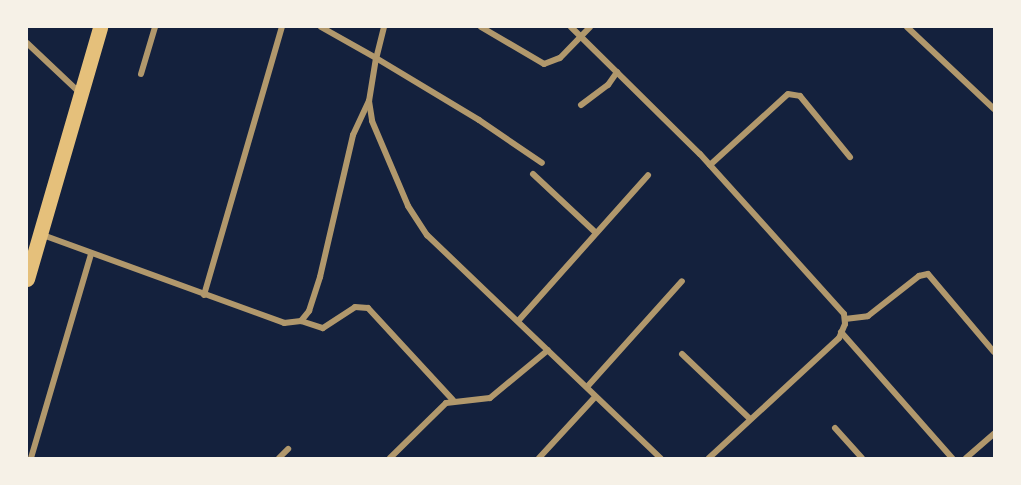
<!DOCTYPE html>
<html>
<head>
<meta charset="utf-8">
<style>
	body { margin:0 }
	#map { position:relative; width:1021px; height:485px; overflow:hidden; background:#14213d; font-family:"Public Sans",sans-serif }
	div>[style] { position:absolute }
	.minor>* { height:6px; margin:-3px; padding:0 3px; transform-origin:3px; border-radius:3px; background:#b1986c }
	.trunk>* { height:15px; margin:-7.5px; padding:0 7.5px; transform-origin:7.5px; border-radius:7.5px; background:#e5c07b }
	span { translate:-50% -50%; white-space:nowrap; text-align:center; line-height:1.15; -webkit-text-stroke:4.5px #f6f1e7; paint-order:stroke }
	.frame { position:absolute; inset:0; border:28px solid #f6f1e7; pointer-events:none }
</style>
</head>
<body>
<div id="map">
	<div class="minor">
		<div style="left:321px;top:27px;width:63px;rotate:29.4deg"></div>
		<div style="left:376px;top:58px;width:44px;rotate:99.2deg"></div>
		<div style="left:369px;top:101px;width:20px;rotate:81deg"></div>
		<div style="left:372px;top:121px;width:92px;rotate:67deg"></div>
		<div style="left:408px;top:206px;width:35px;rotate:57deg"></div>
		<div style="left:427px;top:235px;width:323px;rotate:43.7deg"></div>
		<div style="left:384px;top:27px;width:32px;rotate:104deg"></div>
		<div style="left:376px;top:58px;width:120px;rotate:31deg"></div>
		<div style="left:479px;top:120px;width:76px;rotate:34.3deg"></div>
		<div style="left:481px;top:27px;width:73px;rotate:30.4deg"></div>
		<div style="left:544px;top:64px;width:17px;rotate:-21deg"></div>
		<div style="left:560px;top:58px;width:43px;rotate:-45.9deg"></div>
		<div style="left:571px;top:27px;width:181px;rotate:44.6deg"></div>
		<div style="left:700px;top:154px;width:215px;rotate:48deg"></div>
		<div style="left:844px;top:314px;width:10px;rotate:84deg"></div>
		<div style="left:845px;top:324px;width:15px;rotate:113deg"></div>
		<div style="left:839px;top:338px;width:177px;rotate:137.3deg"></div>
		<div style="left:907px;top:27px;width:120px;rotate:43.3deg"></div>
		<div style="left:27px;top:43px;width:73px;rotate:43.3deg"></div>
		<div style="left:141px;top:74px;width:49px;rotate:-73.4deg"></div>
		<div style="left:581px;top:105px;width:34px;rotate:-37deg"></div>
		<div style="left:608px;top:85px;width:16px;rotate:-55deg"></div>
		<div style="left:710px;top:165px;width:105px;rotate:-42.3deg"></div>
		<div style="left:788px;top:94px;width:12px;rotate:9deg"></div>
		<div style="left:800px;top:96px;width:79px;rotate:50.7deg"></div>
		<div style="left:533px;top:174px;width:86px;rotate:43.1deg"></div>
		<div style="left:40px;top:234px;width:260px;rotate:20deg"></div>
		<div style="left:284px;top:323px;width:17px;rotate:-7deg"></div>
		<div style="left:301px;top:321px;width:13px;rotate:-51deg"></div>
		<div style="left:309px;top:311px;width:36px;rotate:-72deg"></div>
		<div style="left:320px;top:277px;width:146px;rotate:-76.9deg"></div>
		<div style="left:353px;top:135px;width:38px;rotate:-65deg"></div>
		<div style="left:204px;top:295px;width:279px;rotate:-73.8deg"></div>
		<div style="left:845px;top:319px;width:23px;rotate:-7deg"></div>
		<div style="left:868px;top:316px;width:65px;rotate:-38.1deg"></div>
		<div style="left:919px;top:276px;width:9px;rotate:-13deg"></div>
		<div style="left:928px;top:274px;width:102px;rotate:49.8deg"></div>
		<div style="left:519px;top:320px;width:194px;rotate:-48.3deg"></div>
		<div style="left:301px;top:321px;width:23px;rotate:18deg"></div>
		<div style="left:323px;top:328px;width:38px;rotate:-33deg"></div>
		<div style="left:355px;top:307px;width:13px;rotate:4deg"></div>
		<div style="left:368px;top:308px;width:125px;rotate:47.3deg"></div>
		<div style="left:841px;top:332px;width:168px;rotate:48.6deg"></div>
		<div style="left:682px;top:354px;width:94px;rotate:43.7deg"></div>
		<div style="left:587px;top:387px;width:142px;rotate:-48.1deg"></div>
		<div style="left:835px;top:428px;width:40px;rotate:48deg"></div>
		<div style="left:31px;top:458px;width:213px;rotate:-73.6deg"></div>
		<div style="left:279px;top:458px;width:13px;rotate:-45deg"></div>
		<div style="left:390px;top:458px;width:78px;rotate:-44.5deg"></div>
		<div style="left:446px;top:403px;width:44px;rotate:-6.5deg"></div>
		<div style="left:490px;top:398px;width:75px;rotate:-39.6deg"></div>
		<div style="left:539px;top:458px;width:83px;rotate:-47.4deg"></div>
		<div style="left:966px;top:458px;width:37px;rotate:-41deg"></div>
	</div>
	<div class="trunk">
		<div style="left:27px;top:279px;width:262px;rotate:-73.8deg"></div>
	</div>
	<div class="frame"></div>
</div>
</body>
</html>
